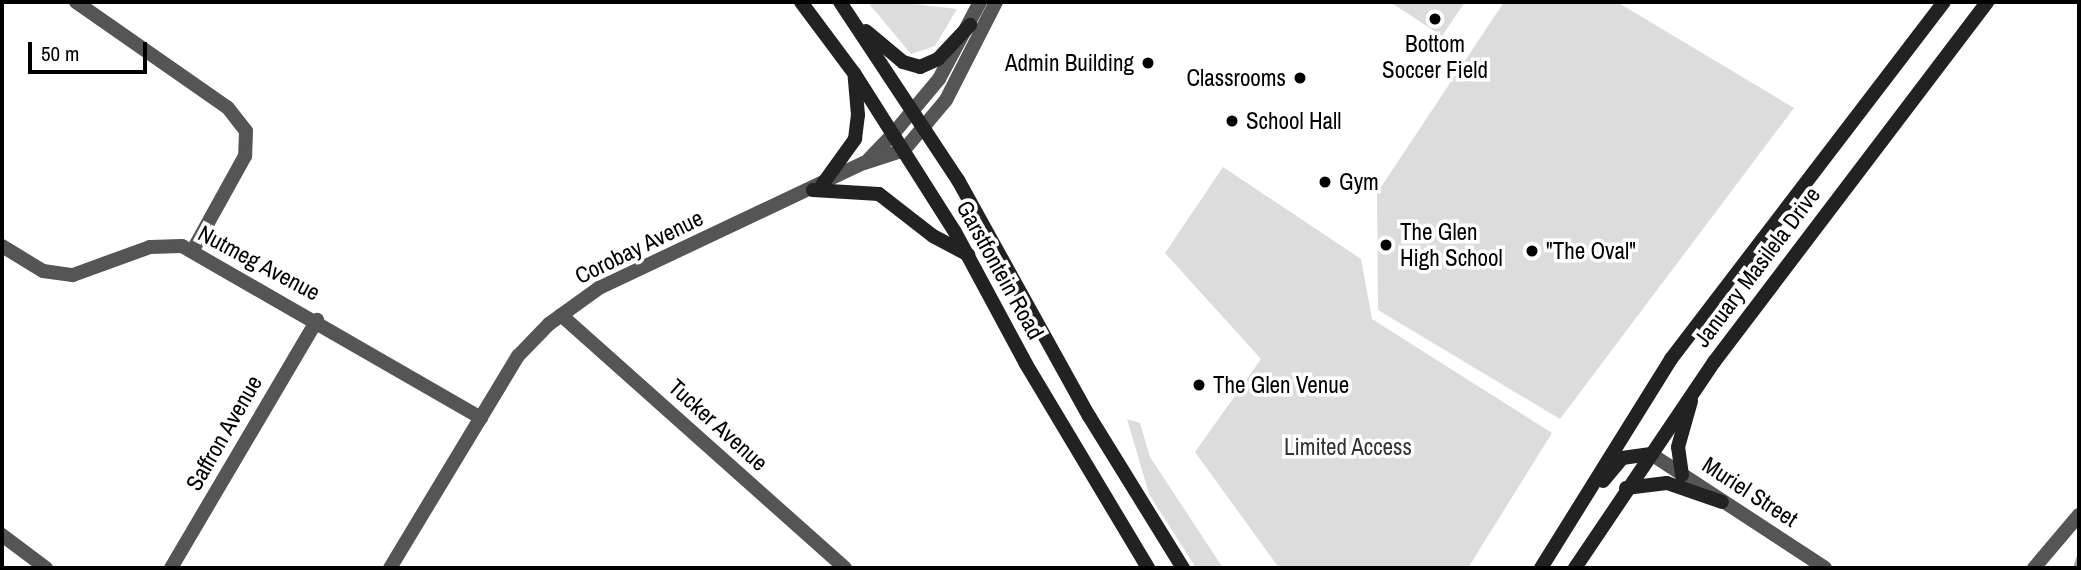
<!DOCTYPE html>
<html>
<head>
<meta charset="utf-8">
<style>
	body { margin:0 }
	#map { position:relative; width:2081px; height:570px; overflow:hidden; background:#fff; font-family:"Archivo Narrow",sans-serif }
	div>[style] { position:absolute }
	.green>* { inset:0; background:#dcdcdc }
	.stream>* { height:4.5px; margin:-2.25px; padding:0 2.25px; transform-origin:2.25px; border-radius:2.25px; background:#a3a3a3 }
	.minor>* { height:14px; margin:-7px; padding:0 7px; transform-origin:7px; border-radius:7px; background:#555 }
	.tertiary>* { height:14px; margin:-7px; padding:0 7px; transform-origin:7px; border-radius:7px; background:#555 }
	.secondary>* { height:14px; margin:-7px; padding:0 7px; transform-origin:7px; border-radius:7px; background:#222 }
	.dots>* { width:19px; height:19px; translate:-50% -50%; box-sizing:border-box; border:4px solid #fff; border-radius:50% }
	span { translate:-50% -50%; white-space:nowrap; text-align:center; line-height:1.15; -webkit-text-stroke:7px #fff; paint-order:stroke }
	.poi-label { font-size:23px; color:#000 }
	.right { translate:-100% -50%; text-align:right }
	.left { translate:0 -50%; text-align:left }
	.street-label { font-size:23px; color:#000 }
	.park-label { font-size:23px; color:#333 }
	.frame { position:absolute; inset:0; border:4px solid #000; pointer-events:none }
	.scale { position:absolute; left:28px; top:42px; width:119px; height:32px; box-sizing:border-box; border:4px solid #000; border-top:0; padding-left:9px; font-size:21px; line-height:24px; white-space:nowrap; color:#000; -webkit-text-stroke:5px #fff; paint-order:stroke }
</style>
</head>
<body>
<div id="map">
	<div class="green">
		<div style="clip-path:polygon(873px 2px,896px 2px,957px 9px,935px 46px,911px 54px,870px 5px)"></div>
		<div style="clip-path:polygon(1390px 2px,1465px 2px,1442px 36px)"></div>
		<div style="clip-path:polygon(1504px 2px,1617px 2px,1794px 108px,1560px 419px,1378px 310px,1377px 193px)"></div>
		<div style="clip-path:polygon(1223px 167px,1361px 259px,1372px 319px,1552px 433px,1468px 568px,1279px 568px,1195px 452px,1261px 359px,1165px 253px)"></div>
		<div style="clip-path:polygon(1127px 419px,1140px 423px,1150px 457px,1223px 568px,1196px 568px,1149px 494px)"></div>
	</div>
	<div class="stream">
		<div style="left:2075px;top:568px;width:13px;rotate:-72deg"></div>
	</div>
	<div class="minor">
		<div style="left:76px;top:2px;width:185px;rotate:34.9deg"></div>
		<div style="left:228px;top:108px;width:29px;rotate:52deg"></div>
		<div style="left:246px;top:131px;width:25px;rotate:92deg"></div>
		<div style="left:245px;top:156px;width:107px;rotate:119deg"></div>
		<div style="left:868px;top:160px;width:36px;rotate:-46deg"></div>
		<div style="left:2px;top:246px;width:48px;rotate:31.4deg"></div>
		<div style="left:43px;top:271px;width:30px;rotate:8deg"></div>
		<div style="left:73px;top:275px;width:82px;rotate:-20deg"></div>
		<div style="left:150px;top:247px;width:32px;rotate:-2deg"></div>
		<div style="left:182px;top:246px;width:345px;rotate:29.9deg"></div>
		<div style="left:561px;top:315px;width:380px;rotate:41.7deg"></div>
		<div style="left:1651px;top:454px;width:208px;rotate:33.2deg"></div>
		<div style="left:2px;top:535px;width:55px;rotate:36.9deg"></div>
		<div style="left:171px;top:568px;width:288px;rotate:-59.5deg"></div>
		<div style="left:390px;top:568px;width:248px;rotate:-58.9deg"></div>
		<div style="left:518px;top:356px;width:45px;rotate:-45.9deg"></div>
		<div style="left:549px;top:324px;width:62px;rotate:-35.8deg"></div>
		<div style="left:599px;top:288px;width:293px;rotate:-25.3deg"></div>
		<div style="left:864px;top:163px;width:42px;rotate:-18deg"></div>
		<div style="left:2034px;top:568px;width:70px;rotate:-49.7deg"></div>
	</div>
	<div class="tertiary">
		<div style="left:893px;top:134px;width:72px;rotate:-50.1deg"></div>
		<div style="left:939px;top:79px;width:87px;rotate:-62deg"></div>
		<div style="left:904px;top:150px;width:65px;rotate:-50deg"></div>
		<div style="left:946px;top:100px;width:110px;rotate:-63deg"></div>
	</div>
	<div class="secondary">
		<div style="left:801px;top:2px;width:89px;rotate:53.3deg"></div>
		<div style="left:854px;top:73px;width:188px;rotate:57.6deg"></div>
		<div style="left:955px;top:232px;width:150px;rotate:61.7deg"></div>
		<div style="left:1026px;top:364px;width:238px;rotate:59.1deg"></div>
		<div style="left:840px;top:2px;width:214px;rotate:56.5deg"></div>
		<div style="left:958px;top:180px;width:270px;rotate:61deg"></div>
		<div style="left:1089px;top:416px;width:179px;rotate:58.3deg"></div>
		<div style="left:866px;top:31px;width:48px;rotate:40deg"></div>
		<div style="left:903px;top:62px;width:18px;rotate:16deg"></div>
		<div style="left:920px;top:67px;width:20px;rotate:-24deg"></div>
		<div style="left:938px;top:59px;width:47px;rotate:-46.7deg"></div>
		<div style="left:822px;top:185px;width:57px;rotate:-54.3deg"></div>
		<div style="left:855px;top:139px;width:24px;rotate:-83deg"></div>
		<div style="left:858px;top:115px;width:38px;rotate:-95deg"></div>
		<div style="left:813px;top:190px;width:66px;rotate:3.5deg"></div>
		<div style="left:879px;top:194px;width:68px;rotate:37.9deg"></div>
		<div style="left:933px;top:236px;width:40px;rotate:28deg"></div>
		<div style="left:1682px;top:475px;width:28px;rotate:-98deg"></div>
		<div style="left:1678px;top:447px;width:48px;rotate:-74.2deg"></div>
		<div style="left:1603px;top:481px;width:30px;rotate:-50deg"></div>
		<div style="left:1622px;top:458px;width:29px;rotate:-8deg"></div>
		<div style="left:1626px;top:488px;width:41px;rotate:-7deg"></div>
		<div style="left:1667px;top:483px;width:58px;rotate:19.1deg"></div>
		<div style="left:1541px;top:568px;width:246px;rotate:-58.1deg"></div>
		<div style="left:1671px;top:359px;width:449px;rotate:-52.6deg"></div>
		<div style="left:1575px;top:568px;width:249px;rotate:-56deg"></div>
		<div style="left:1714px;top:362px;width:452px;rotate:-52.8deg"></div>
	</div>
	<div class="dots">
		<div style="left:1435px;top:19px;background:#000"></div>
		<div style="left:1148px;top:63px;background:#000"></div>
		<div style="left:1300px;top:78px;background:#000"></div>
		<div style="left:1232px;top:121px;background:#000"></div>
		<div style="left:1325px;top:182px;background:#000"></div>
		<div style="left:1386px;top:245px;background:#000"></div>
		<div style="left:1532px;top:251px;background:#000"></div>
		<div style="left:1199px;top:385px;background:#000"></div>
	</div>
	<div class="poi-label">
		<span style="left:1435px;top:57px">Bottom<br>Soccer Field</span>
		<span class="right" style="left:1134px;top:63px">Admin Building</span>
		<span class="right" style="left:1286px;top:78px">Classrooms</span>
		<span class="left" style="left:1246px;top:121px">School Hall</span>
		<span class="left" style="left:1339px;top:182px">Gym</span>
		<span class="left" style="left:1400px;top:245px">The Glen<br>High School</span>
		<span class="left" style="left:1546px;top:251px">"The Oval"</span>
		<span class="left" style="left:1213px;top:385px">The Glen Venue</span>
	</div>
	<div class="street-label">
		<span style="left:639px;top:247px;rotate:-26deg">Corobay Avenue</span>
		<span style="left:259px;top:263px;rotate:28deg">Nutmeg Avenue</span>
		<span style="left:1757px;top:267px;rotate:-53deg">January Masilela Drive</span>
		<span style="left:1000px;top:270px;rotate:61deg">Garstfontein Road</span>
		<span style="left:718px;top:425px;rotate:42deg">Tucker Avenue</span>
		<span style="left:224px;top:433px;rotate:-60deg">Saffron Avenue</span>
		<span style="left:1750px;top:492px;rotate:33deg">Muriel Street</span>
	</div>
	<div class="park-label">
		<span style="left:1348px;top:447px">Limited Access</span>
	</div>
	<div class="frame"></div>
	<div class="scale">50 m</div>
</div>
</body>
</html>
